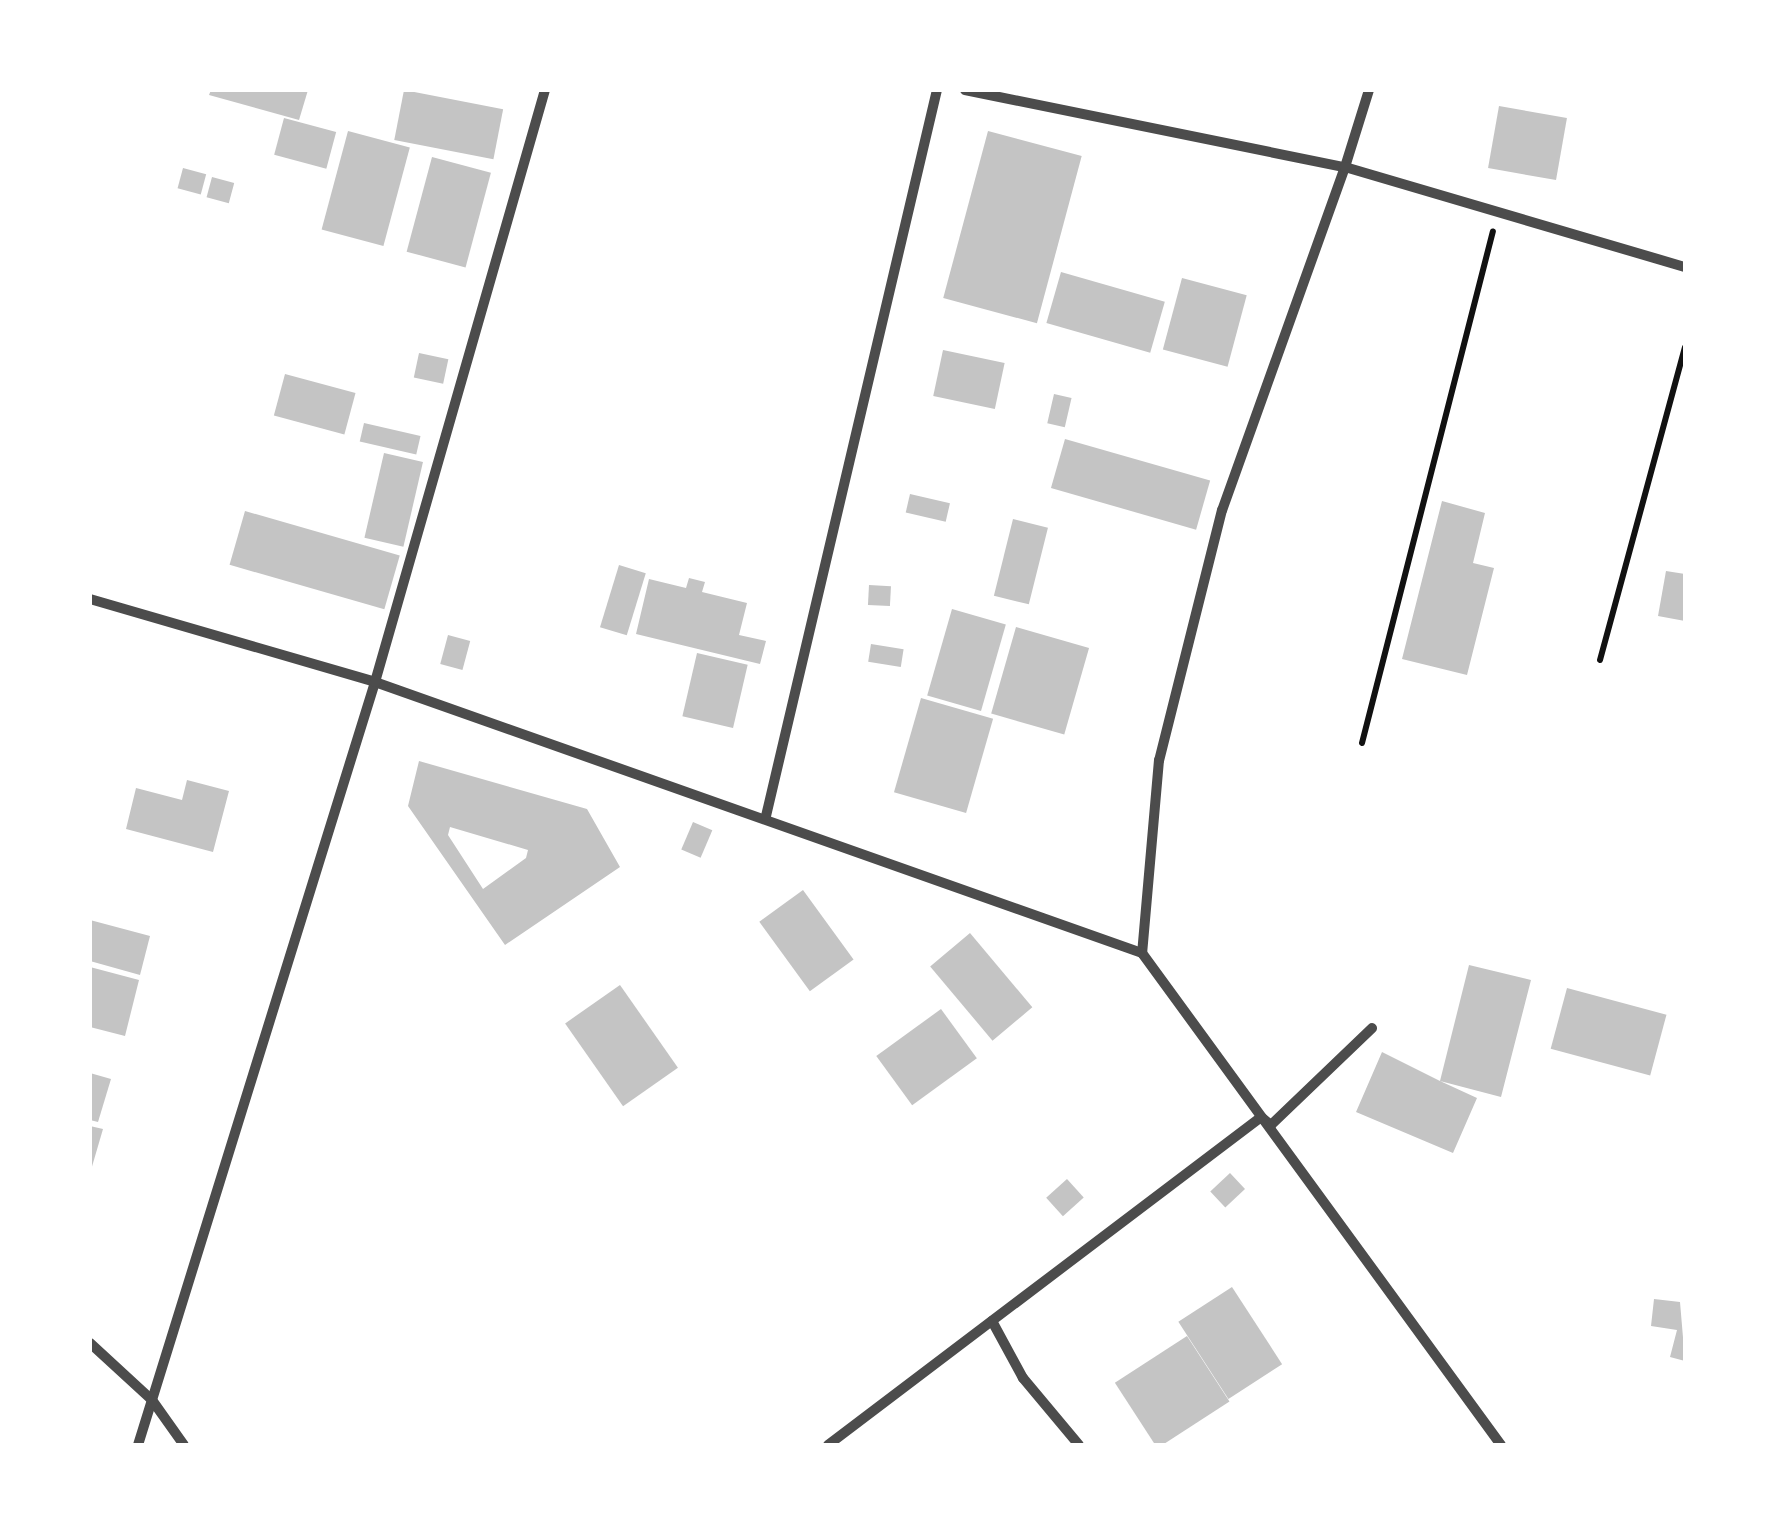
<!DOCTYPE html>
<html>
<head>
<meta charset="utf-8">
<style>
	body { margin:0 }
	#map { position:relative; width:1775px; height:1535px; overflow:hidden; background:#fff; font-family:"Archivo Narrow",sans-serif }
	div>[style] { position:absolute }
	.building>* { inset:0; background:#c4c4c4; transform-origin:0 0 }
	.path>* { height:6px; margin:-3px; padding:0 3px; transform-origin:3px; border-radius:3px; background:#111 }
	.minor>* { height:10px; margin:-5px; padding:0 5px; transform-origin:5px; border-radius:5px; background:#4c4c4c }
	span { translate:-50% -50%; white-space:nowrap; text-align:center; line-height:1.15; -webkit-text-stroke:9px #fff; paint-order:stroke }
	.frame { position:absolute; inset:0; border:92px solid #fff; pointer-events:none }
</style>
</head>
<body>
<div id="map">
	<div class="building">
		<div style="clip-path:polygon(211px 90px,308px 90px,299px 120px,209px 95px)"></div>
		<div style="left:404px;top:90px;width:101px;height:51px;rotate:11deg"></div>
		<div style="left:1499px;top:106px;width:69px;height:63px;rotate:10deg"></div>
		<div style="left:284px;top:118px;width:54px;height:38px;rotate:15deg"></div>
		<div style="left:348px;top:131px;width:64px;height:102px;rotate:15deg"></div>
		<div style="left:988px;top:131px;width:97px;height:173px;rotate:15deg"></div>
		<div style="left:432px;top:157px;width:61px;height:98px;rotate:15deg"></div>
		<div style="left:183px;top:168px;width:24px;height:21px;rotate:15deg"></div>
		<div style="left:212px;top:177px;width:23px;height:21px;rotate:15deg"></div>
		<div style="left:1061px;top:272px;width:108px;height:53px;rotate:16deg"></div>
		<div style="left:1182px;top:278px;width:67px;height:74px;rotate:15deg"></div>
		<div style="left:943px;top:350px;width:63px;height:47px;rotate:12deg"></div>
		<div style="left:419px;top:353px;width:30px;height:25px;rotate:12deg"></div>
		<div style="left:285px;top:374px;width:73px;height:43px;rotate:15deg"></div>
		<div style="left:1054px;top:394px;width:18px;height:30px;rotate:13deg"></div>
		<div style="left:364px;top:423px;width:58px;height:19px;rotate:13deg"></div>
		<div style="left:1065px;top:439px;width:151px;height:51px;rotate:16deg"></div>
		<div style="left:384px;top:453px;width:40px;height:87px;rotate:13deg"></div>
		<div style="left:910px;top:494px;width:41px;height:19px;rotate:13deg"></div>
		<div style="clip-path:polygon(1442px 501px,1485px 513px,1473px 563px,1494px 568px,1467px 675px,1402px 659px)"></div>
		<div style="left:245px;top:511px;width:161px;height:56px;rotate:16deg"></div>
		<div style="left:1013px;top:519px;width:36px;height:79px;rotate:14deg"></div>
		<div style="left:619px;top:565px;width:28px;height:65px;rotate:17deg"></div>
		<div style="clip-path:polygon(1666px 571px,1685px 574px,1685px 621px,1658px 616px)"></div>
		<div style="clip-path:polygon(689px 578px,705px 582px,702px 592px,747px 603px,739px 635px,766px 641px,760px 664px,636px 634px,649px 579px,686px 588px)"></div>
		<div style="left:869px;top:585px;width:22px;height:20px;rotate:3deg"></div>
		<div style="left:952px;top:609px;width:56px;height:90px;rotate:16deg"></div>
		<div style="left:1016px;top:627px;width:76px;height:90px;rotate:16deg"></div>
		<div style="left:448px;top:635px;width:23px;height:30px;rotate:15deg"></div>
		<div style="left:871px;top:644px;width:33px;height:18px;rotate:9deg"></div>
		<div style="left:697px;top:653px;width:52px;height:65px;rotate:13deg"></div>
		<div style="left:921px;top:698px;width:75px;height:98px;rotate:16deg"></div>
		<div style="clip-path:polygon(evenodd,419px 761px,587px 809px,620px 867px,505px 945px,408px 806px,419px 761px,450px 827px,528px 850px,526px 858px,483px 889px,448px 835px,450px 827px)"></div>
		<div style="clip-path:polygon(187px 780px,229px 791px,213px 852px,126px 829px,136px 788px,182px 800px)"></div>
		<div style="left:693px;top:822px;width:21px;height:30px;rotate:23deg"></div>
		<div style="left:803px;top:890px;width:86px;height:54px;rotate:54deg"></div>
		<div style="clip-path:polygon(90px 920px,150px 936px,140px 975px,90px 961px)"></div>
		<div style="left:970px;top:933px;width:97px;height:52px;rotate:50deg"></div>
		<div style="clip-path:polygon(1469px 965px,1531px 980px,1501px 1097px,1440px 1081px,1477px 1098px,1453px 1153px,1356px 1112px,1382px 1052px,1440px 1081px)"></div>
		<div style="clip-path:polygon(90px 967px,139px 980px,125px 1036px,90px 1027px)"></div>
		<div style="left:620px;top:985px;width:101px;height:67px;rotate:55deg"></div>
		<div style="left:1567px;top:988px;width:103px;height:63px;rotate:15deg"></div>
		<div style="left:941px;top:1009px;width:61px;height:80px;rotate:54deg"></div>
		<div style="clip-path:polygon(90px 1073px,111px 1079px,98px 1122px,90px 1120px)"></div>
		<div style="clip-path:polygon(90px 1126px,103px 1129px,91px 1170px,90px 1170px)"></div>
		<div style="left:1230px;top:1173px;width:22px;height:27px;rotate:47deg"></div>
		<div style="left:1067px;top:1179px;width:25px;height:28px;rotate:48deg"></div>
		<div style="left:1232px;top:1287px;width:92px;height:64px;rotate:57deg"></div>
		<div style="clip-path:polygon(1654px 1299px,1680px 1302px,1685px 1361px,1670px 1357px,1677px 1330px,1651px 1326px)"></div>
		<div style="left:1187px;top:1336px;width:78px;height:86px;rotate:57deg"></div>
	</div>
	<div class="path">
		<div style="left:1600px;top:660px;width:324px;rotate:-74.8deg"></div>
		<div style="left:1362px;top:743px;width:528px;rotate:-75.65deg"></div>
	</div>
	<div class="minor">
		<div style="left:965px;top:90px;width:388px;rotate:11.5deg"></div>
		<div style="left:1345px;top:167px;width:364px;rotate:109.7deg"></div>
		<div style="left:1222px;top:510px;width:258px;rotate:104.1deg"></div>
		<div style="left:1159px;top:760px;width:194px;rotate:95deg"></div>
		<div style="left:1369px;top:90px;width:81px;rotate:107.3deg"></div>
		<div style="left:1345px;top:167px;width:354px;rotate:16.4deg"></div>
		<div style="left:90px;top:599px;width:297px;rotate:16.2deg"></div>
		<div style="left:375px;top:682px;width:813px;rotate:19.46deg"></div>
		<div style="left:1142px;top:953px;width:609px;rotate:53.88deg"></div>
		<div style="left:766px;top:816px;width:746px;rotate:-76.75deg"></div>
		<div style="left:992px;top:1321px;width:65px;rotate:61.5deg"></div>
		<div style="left:1023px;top:1378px;width:87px;rotate:50.1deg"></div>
		<div style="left:90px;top:1343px;width:84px;rotate:42.6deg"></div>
		<div style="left:152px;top:1400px;width:55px;rotate:54.6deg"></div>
		<div style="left:138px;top:1445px;width:799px;rotate:-72.74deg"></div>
		<div style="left:375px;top:682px;width:616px;rotate:-73.98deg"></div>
		<div style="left:828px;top:1445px;width:543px;rotate:-37.14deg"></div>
		<div style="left:1261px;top:1117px;width:13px;rotate:39deg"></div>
		<div style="left:1271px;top:1125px;width:140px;rotate:-43.8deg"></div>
	</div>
	<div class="frame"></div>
</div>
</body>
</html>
